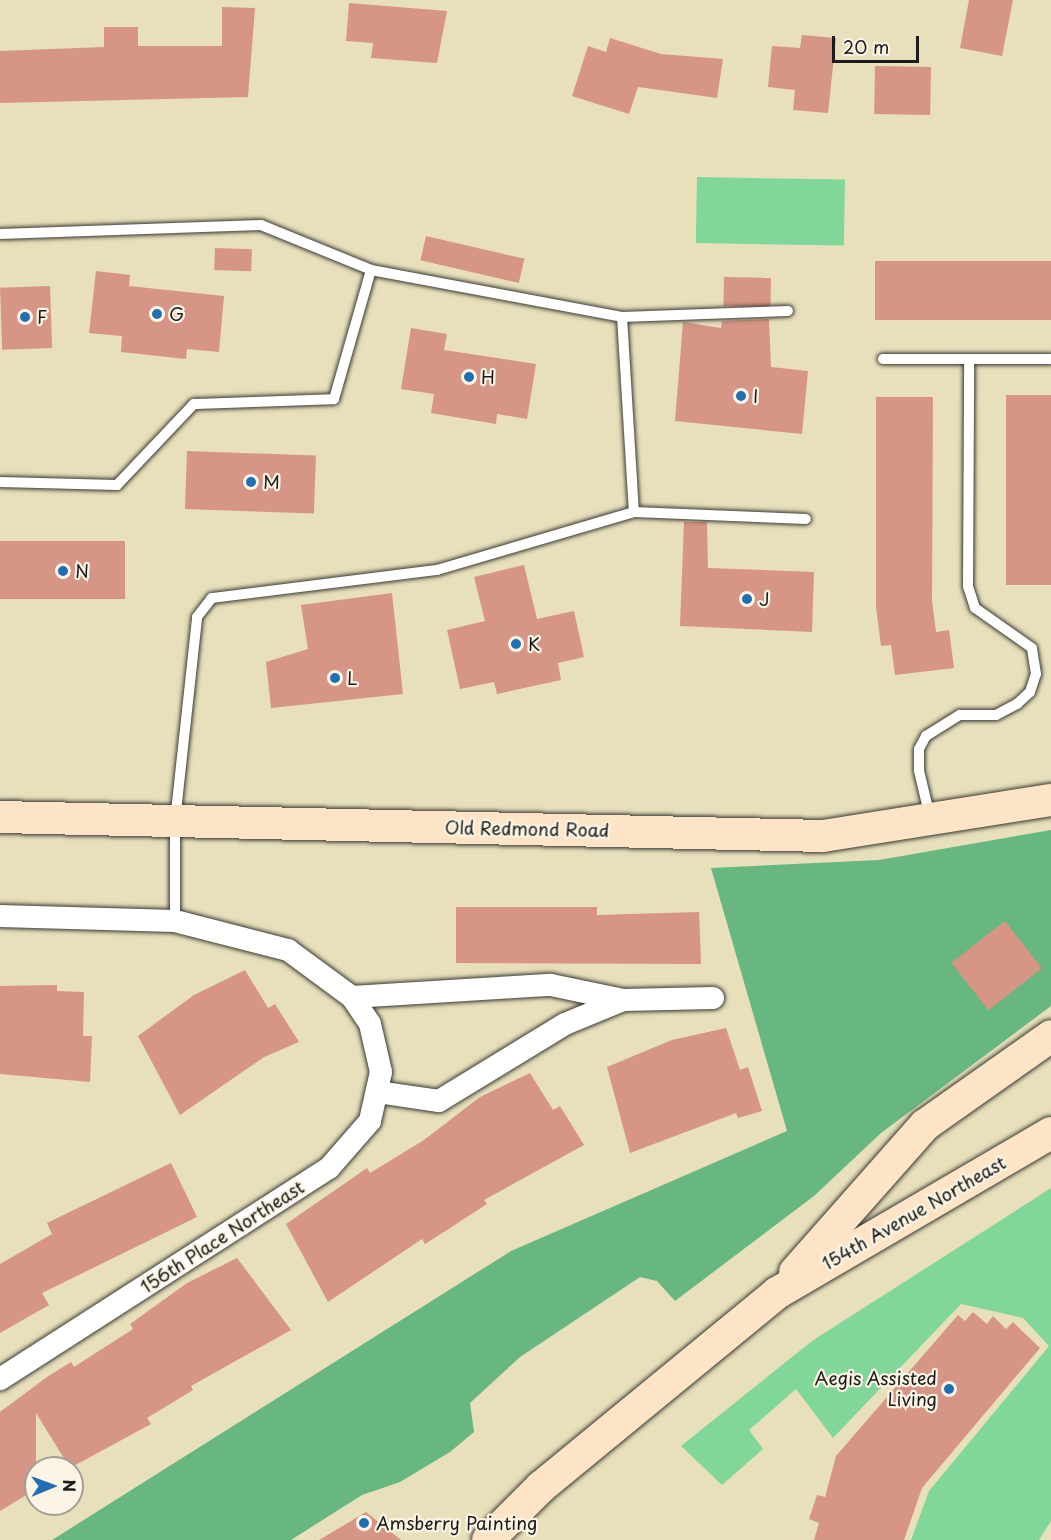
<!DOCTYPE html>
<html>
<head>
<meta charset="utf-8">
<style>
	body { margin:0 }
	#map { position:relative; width:1051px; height:1540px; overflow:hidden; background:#e7e0bb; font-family:"Playpen Sans",sans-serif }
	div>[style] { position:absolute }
	.green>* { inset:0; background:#81d699; transform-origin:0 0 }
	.forest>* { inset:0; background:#68b781 }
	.building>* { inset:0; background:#d69585; transform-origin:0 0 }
	.roads { filter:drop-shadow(0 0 2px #3a3934) drop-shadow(0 0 2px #3a3934) }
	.service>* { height:10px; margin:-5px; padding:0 5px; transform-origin:5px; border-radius:5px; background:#fff }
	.minor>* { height:22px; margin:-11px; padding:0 11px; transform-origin:11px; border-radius:11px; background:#fff }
	.secondary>* { height:32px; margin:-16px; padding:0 16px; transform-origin:16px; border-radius:16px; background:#fee4c6 }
	.dots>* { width:16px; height:16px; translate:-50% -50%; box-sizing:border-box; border:3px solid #fcf5e5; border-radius:50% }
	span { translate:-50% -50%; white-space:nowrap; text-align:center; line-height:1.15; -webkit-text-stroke:4.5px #fcf5e5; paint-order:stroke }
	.poi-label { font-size:18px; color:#1c1c1c }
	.left { translate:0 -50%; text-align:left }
	.right { translate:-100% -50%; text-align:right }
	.street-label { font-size:18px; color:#1c1c1c }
	.north { position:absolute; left:24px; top:1456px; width:60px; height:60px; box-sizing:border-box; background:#fcf5e5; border:2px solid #a29e95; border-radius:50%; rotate:89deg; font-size:16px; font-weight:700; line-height:24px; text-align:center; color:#1c1c1c }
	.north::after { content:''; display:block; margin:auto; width:21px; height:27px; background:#1f6fb2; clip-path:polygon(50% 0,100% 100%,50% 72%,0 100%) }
	.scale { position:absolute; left:832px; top:36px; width:87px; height:27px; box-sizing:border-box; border:3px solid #1c1c1c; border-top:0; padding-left:8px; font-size:18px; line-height:21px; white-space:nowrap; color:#1c1c1c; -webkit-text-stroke:4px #fcf5e5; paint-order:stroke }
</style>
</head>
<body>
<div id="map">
	<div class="green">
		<div style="left:697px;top:177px;width:148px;height:66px;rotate:1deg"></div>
		<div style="clip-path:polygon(1051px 1188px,1051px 1521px,1039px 1540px,911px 1540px,929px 1491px,1049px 1346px,1023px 1318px,961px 1304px,833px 1438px,796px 1389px,749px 1430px,763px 1449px,722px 1485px,681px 1446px,812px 1341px)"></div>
	</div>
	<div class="forest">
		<div style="clip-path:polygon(1051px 830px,1051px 1006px,881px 1133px,814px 1196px,675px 1301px,657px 1281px,640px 1277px,520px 1357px,470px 1403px,474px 1432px,450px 1452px,400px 1482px,362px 1495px,291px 1540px,52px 1540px,511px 1251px,787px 1131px,711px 868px,879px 860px)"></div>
	</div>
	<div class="building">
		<div style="clip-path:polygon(969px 0,1013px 0,1002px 56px,960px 48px)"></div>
		<div style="clip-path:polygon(349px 3px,447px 11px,437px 63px,371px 58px,373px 43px,346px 41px)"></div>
		<div style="clip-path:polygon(222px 7px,255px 8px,248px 97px,0 103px,0 51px,104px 47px,104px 27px,138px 27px,138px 46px,222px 46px)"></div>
		<div style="clip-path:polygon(802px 35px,836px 38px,828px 113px,793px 110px,795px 90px,768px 87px,772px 46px,800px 48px)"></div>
		<div style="clip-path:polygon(610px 38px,661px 54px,723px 59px,717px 98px,638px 87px,629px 114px,572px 96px,588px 46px,606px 52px)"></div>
		<div style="left:875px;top:66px;width:56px;height:48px;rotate:1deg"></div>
		<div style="left:426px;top:236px;width:101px;height:25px;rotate:13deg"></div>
		<div style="left:215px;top:248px;width:37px;height:22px;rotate:2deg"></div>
		<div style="left:1051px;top:261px;width:59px;height:176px;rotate:90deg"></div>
		<div style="clip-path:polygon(96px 271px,130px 275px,129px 286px,224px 296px,219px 352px,187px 349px,186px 359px,121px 352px,122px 336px,89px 333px)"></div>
		<div style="left:724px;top:277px;width:47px;height:29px;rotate:1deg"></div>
		<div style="left:50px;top:286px;width:62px;height:50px;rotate:88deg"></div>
		<div style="clip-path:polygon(769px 319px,771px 367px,808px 371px,802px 434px,675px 421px,683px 322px,721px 328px,722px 321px)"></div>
		<div style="clip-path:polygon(411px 328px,447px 334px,444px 350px,536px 364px,527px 419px,497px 414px,496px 424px,431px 413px,434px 394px,401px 389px)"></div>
		<div style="left:1051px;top:395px;width:190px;height:45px;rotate:90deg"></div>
		<div style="clip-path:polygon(876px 397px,933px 397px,932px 601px,936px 632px,949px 630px,954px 668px,895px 675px,891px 645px,881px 646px,876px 607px)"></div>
		<div style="left:187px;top:451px;width:129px;height:58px;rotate:2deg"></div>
		<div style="clip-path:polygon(684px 522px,707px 522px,708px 568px,814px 572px,812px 632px,680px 626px)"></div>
		<div style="left:125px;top:541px;width:58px;height:125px;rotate:90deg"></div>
		<div style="clip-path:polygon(524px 565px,537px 619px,574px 611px,584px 657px,558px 663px,561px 680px,497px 694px,494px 682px,460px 689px,447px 630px,485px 621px,474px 577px)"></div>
		<div style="clip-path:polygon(392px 593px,403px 694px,271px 708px,266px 662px,308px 649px,301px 605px)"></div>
		<div style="clip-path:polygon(456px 907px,597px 907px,597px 915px,699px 912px,701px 964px,456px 963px)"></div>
		<div style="left:1005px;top:921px;width:60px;height:68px;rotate:52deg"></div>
		<div style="clip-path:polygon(245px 970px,268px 1008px,275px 1004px,299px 1042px,264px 1057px,180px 1115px,138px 1036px,194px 995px)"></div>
		<div style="clip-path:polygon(57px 985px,57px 991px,84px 992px,83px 1036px,92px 1036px,90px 1082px,0 1074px,0 986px)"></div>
		<div style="clip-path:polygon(726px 1028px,740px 1070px,748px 1067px,762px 1111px,738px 1118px,736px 1113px,630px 1153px,607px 1067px,672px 1040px)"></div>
		<div style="clip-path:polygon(530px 1073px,553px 1110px,560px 1106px,584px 1145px,484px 1200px,487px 1204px,447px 1230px,425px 1244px,422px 1239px,328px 1302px,286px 1224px,367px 1168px,370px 1173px,424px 1140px,480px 1097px)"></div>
		<div style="clip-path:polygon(171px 1163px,197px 1217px,42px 1293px,49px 1305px,0 1333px,0 1264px,52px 1234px,47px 1223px)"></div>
		<div style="clip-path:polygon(237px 1258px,291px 1330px,191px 1386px,193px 1390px,147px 1418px,151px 1424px,70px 1468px,36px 1413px,36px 1489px,0 1511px,0 1412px,47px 1377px,71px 1362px,74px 1367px,133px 1329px,130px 1324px,187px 1283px)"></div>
		<div style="clip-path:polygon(973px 1312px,987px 1324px,993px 1316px,1006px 1329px,1013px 1322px,1040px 1348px,922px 1488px,904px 1540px,814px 1540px,819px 1523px,809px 1519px,817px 1495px,825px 1497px,836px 1456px,958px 1315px,965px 1321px)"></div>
		<div style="clip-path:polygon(366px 1512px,401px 1540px,319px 1540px)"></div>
	</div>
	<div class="roads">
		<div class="service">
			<div style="left:0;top:234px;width:261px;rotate:-2deg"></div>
			<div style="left:261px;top:225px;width:119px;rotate:22.2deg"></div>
			<div style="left:371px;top:270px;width:255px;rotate:10.6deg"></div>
			<div style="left:622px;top:317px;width:166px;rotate:-2.1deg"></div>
			<div style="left:622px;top:317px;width:195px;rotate:86.5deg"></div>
			<div style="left:883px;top:359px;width:168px"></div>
			<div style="left:0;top:482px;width:117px;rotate:1.5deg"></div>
			<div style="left:117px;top:485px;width:112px;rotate:-46.5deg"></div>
			<div style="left:194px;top:404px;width:140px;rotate:-2deg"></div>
			<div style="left:334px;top:399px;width:134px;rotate:-74deg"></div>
			<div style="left:930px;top:817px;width:47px;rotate:-103.4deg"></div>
			<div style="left:919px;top:771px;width:22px;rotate:-90deg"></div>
			<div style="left:919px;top:749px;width:15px;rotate:-62deg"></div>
			<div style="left:926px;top:736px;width:40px;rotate:-32deg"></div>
			<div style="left:960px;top:715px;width:36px"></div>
			<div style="left:996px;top:715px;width:24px;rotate:-28deg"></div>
			<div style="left:1017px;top:704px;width:18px;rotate:-43deg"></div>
			<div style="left:1030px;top:692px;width:19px;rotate:-72deg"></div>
			<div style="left:1036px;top:674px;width:26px;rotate:-99deg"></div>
			<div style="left:1032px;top:648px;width:70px;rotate:-144.9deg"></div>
			<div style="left:975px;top:608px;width:23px;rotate:-108deg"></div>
			<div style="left:968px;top:586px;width:226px;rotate:-89.7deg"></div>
			<div style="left:175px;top:921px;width:100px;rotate:-90deg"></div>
			<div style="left:175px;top:821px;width:205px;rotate:-83.8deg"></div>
			<div style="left:197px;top:617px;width:24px;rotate:-52deg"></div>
			<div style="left:212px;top:598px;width:227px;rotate:-7.1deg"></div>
			<div style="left:437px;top:570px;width:205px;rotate:-16.4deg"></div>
			<div style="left:634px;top:512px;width:172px;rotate:2.3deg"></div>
		</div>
		<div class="minor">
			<div style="left:0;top:916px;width:175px;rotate:1.6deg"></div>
			<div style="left:175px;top:921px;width:117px;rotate:14.4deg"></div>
			<div style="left:288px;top:950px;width:79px;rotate:36.3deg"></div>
			<div style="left:352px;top:997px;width:32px;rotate:56deg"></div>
			<div style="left:370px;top:1024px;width:49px;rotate:77.1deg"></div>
			<div style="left:381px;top:1072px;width:50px;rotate:102.7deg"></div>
			<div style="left:370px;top:1121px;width:62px;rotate:131.1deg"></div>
			<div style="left:329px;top:1168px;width:391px;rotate:147.3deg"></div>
			<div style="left:352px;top:997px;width:199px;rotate:-3.5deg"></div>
			<div style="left:551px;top:985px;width:74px;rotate:11.8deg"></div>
			<div style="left:623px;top:1000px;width:63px;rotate:157.5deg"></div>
			<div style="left:565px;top:1024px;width:148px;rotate:148.6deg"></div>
			<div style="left:439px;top:1101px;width:63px;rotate:-171.7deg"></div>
			<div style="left:623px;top:1000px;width:90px;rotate:-1.3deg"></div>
		</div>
		<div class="secondary">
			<div style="left:0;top:817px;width:823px;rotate:1.32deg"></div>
			<div style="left:823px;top:836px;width:231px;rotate:-9deg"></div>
			<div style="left:795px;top:1272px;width:196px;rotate:-48.5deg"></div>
			<div style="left:925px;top:1125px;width:154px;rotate:-35.2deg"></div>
			<div style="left:488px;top:1540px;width:75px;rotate:-45deg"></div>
			<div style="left:541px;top:1487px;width:306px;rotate:-39.4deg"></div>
			<div style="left:777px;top:1293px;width:317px;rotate:-30.3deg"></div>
		</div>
	</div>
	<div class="dots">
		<div style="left:157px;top:314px;background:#1f6fb2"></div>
		<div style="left:25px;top:317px;background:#1f6fb2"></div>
		<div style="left:469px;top:377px;background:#1f6fb2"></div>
		<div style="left:741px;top:396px;background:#1f6fb2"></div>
		<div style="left:251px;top:482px;background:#1f6fb2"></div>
		<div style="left:63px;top:571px;background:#1f6fb2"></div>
		<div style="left:747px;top:599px;background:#1f6fb2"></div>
		<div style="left:516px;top:644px;background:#1f6fb2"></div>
		<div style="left:335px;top:678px;background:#1f6fb2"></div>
		<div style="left:949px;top:1389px;background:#1f6fb2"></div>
		<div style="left:364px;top:1523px;background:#1f6fb2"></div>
	</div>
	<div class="poi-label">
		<span class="left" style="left:169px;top:314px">G</span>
		<span class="left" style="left:37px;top:317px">F</span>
		<span class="left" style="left:481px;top:377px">H</span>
		<span class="left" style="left:753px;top:396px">I</span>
		<span class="left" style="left:263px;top:482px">M</span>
		<span class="left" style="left:75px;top:571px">N</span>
		<span class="left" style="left:759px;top:599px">J</span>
		<span class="left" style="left:528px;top:644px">K</span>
		<span class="left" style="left:347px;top:678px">L</span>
		<span class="right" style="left:937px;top:1389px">Aegis Assisted<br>Living</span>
		<span class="left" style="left:376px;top:1523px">Amsberry Painting</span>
	</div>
	<div class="street-label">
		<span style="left:527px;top:829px;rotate:1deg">Old Redmond Road</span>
		<span style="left:914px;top:1213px;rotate:-30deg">154th Avenue Northeast</span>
		<span style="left:222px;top:1237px;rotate:-33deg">156th Place Northeast</span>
	</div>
	<div class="north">N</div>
	<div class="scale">20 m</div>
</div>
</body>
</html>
